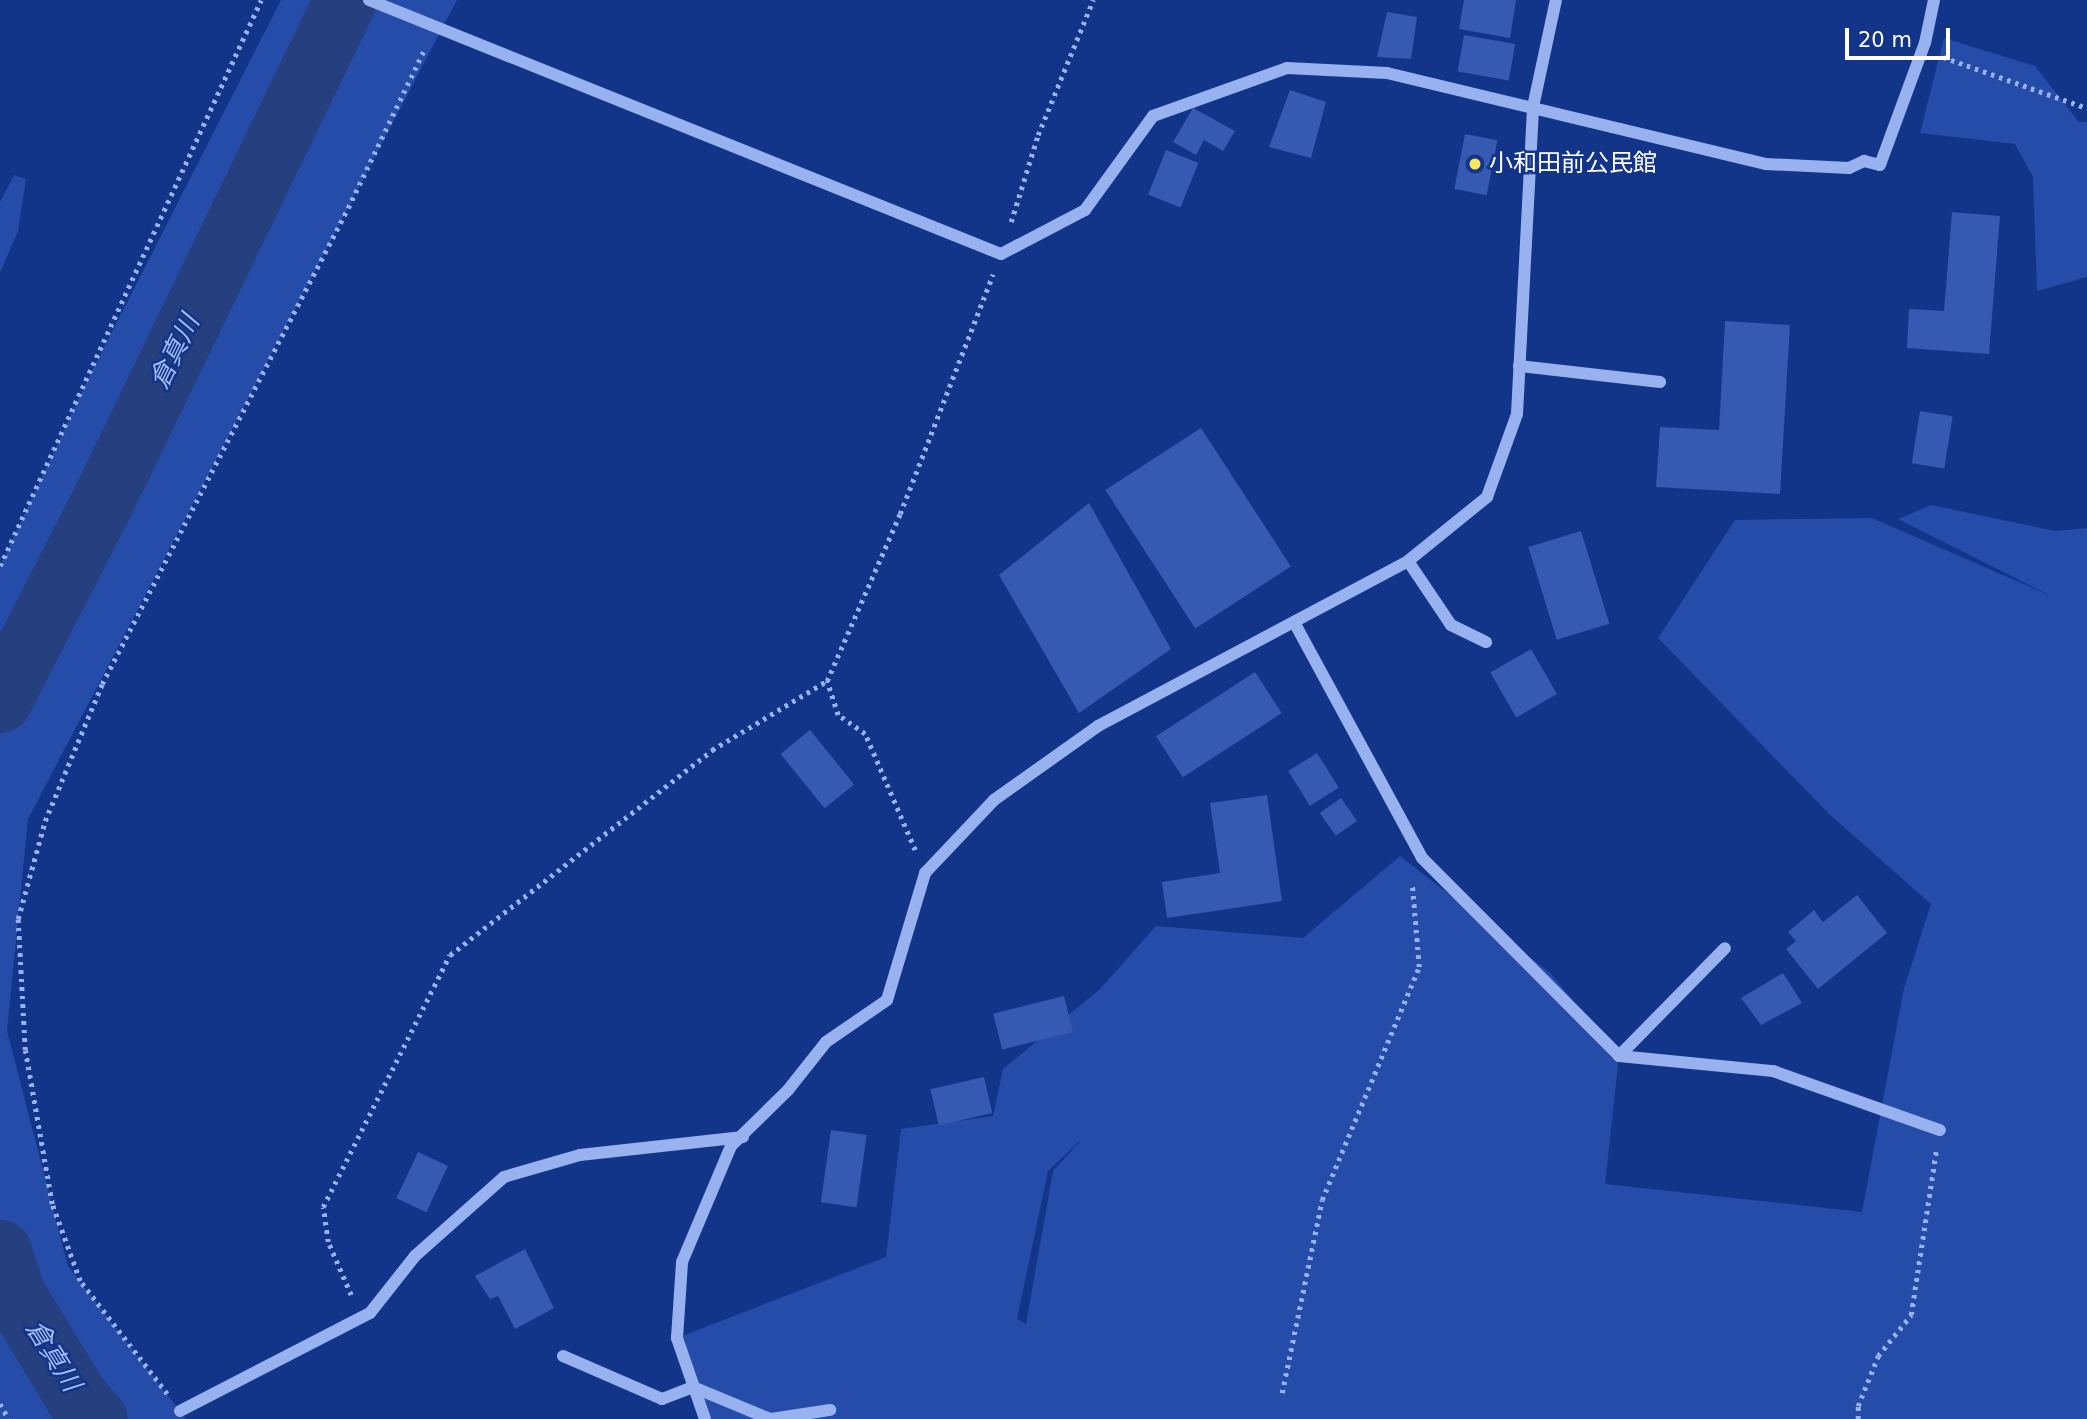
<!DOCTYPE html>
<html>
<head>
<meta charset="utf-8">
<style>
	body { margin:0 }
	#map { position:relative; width:2087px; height:1419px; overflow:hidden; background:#123489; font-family:"DejaVu Sans","Noto Sans JP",sans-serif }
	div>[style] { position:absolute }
	.green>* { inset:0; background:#244ca8 }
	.water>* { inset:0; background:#26407f }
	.river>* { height:63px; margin:-31.5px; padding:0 31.5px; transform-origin:31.5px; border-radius:31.5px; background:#26407f }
	.building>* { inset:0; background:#365ab1; transform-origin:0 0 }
	.path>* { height:4.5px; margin-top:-2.25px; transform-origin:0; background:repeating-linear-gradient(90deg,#98b2f0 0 3.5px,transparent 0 8.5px) }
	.minor>* { height:12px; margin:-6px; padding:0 6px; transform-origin:6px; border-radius:6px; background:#98b2f0 }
	.dots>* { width:19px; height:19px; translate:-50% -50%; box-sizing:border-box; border:4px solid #123489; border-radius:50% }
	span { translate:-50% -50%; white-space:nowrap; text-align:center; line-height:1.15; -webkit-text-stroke:5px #123489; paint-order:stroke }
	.poi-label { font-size:24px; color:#fff }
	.left { translate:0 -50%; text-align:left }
	.water-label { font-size:26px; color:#a3bdf8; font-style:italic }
	.scale { position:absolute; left:1845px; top:28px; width:105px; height:32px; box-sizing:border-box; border:4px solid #fff; border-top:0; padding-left:9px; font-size:21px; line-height:24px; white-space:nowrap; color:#fff; -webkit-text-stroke:5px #123489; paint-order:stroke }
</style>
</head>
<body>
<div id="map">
	<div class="green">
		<div style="clip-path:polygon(281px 0,457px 0,28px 819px,7px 1031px,68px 1266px,186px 1419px,0 1419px,0 566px,86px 383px)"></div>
		<div style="clip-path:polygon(1944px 38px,2035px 66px,2079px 122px,2087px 122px,2087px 277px,2037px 291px,2033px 177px,2015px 144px,1920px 133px)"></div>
		<div style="clip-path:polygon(14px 175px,26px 179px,18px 231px,0 273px,0 202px)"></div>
		<div style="clip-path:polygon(evenodd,1931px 505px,2055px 531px,2087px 528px,2087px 1419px,705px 1419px,677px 1338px,886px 1257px,901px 1129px,993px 1116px,1003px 1069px,1100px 989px,1156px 926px,1303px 938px,1400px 856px,1550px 973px,1619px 1056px,1605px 1184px,1862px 1212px,1904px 988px,1931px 904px,1829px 814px,1658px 638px,1735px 520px,1872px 518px,2051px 596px,1898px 519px,1931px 505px,1083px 1138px,1053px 1171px,1026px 1324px,1017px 1319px,1048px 1171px,1083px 1138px)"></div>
	</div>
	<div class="water">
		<div style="clip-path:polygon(0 1287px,94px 1405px,108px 1419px,76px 1419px,0 1297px)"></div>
	</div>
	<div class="river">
		<div style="left:0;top:701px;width:219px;rotate:-62.9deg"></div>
		<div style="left:100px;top:506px;width:562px;rotate:-64.16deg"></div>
		<div style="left:0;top:1251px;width:45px;rotate:72deg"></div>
		<div style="left:14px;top:1294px;width:122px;rotate:58.8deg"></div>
		<div style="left:77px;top:1398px;width:28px;rotate:48deg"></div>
	</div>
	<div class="building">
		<div style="clip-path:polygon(1464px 0,1516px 0,1510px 38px,1459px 29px)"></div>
		<div style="clip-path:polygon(1387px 12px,1417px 17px,1411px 59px,1377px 57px)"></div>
		<div style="left:1464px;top:35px;width:52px;height:37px;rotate:10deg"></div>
		<div style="clip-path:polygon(1290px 90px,1326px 102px,1311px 158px,1269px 147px)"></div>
		<div style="clip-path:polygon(1193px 108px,1235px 131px,1223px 151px,1204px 140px,1196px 155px,1173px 142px)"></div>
		<div style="left:1465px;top:134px;width:33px;height:56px;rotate:11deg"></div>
		<div style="left:1166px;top:150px;width:35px;height:48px;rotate:22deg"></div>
		<div style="clip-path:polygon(1952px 212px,2000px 216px,1989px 354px,1907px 348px,1909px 309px,1944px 311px)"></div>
		<div style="clip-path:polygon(1725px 321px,1790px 325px,1780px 494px,1656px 487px,1660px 427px,1719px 430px)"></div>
		<div style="left:1920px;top:411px;width:33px;height:53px;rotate:9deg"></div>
		<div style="left:1201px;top:428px;width:165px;height:114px;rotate:57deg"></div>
		<div style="clip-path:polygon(1089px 503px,1171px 649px,1079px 713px,999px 575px)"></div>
		<div style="left:1581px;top:531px;width:97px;height:55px;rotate:73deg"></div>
		<div style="left:1531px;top:649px;width:52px;height:47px;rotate:60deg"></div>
		<div style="left:1255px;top:672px;width:49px;height:118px;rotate:57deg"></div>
		<div style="left:810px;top:730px;width:70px;height:38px;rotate:51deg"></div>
		<div style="left:1317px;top:753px;width:41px;height:34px;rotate:58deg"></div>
		<div style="clip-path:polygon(1267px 795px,1282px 901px,1167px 918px,1162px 882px,1220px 873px,1210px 803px)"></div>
		<div style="left:1341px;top:798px;width:28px;height:26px;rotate:55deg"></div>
		<div style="clip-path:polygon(1857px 895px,1887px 933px,1818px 989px,1786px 949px,1796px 941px,1788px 932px,1814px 910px,1823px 922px)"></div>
		<div style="clip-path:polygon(1783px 973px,1802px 1003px,1761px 1025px,1741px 998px)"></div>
		<div style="left:1064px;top:996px;width:37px;height:73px;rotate:76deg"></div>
		<div style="left:984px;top:1077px;width:37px;height:55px;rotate:77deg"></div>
		<div style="left:831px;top:1130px;width:36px;height:73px;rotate:8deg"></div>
		<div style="left:418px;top:1152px;width:33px;height:51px;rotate:25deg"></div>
		<div style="clip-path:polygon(525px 1249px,554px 1308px,515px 1329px,498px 1296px,490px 1299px,475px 1276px)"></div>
	</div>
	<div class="path">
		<div style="left:1943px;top:57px;width:153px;rotate:19.5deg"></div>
		<div style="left:1011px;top:222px;width:91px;rotate:-72.8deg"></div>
		<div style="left:1038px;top:135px;width:146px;rotate:-67.8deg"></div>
		<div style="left:0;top:566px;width:623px;rotate:-65.24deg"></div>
		<div style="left:915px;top:850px;width:126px;rotate:-113.3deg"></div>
		<div style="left:865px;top:734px;width:33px;rotate:-145deg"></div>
		<div style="left:838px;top:715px;width:36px;rotate:-108deg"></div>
		<div style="left:827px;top:681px;width:182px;rotate:-66.4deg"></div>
		<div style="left:900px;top:514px;width:257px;rotate:-68.8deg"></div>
		<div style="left:351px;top:1295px;width:58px;rotate:-113.5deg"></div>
		<div style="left:328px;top:1242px;width:35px;rotate:-98deg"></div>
		<div style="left:323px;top:1207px;width:282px;rotate:-63.3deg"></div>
		<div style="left:450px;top:955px;width:333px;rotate:-38deg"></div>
		<div style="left:712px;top:750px;width:134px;rotate:-31deg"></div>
		<div style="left:1282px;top:1393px;width:197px;rotate:-78.3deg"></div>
		<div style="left:1322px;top:1200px;width:252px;rotate:-67.4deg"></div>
		<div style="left:1419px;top:967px;width:84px;rotate:-94.8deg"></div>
		<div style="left:167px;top:1394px;width:143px;rotate:-127.6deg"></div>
		<div style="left:80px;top:1281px;width:82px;rotate:-110deg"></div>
		<div style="left:52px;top:1204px;width:156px;rotate:-99.9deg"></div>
		<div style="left:25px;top:1050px;width:131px;rotate:-93.1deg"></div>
		<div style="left:18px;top:919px;width:102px;rotate:-74.6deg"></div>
		<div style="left:45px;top:821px;width:148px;rotate:-67.4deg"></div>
		<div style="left:102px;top:684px;width:536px;rotate:-62.67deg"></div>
		<div style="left:348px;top:208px;width:178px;rotate:-64.3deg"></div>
		<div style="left:0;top:1404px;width:17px;rotate:59deg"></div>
		<div style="left:1858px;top:1419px;width:13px;rotate:-90deg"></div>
		<div style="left:1858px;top:1406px;width:54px;rotate:-68.2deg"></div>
		<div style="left:1878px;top:1356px;width:53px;rotate:-51.2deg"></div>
		<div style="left:1911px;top:1315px;width:165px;rotate:-81.3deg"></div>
	</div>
	<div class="minor">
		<div style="left:369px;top:0;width:681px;rotate:21.9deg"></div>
		<div style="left:1001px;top:254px;width:95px;rotate:-27.6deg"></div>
		<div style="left:1085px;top:210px;width:116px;rotate:-54.1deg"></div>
		<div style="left:1153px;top:116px;width:142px;rotate:-19.7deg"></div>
		<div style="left:1287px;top:68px;width:100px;rotate:2.9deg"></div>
		<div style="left:1387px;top:73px;width:390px;rotate:13.5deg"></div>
		<div style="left:1766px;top:164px;width:83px;rotate:2.8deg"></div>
		<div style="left:1849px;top:168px;width:17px;rotate:-25deg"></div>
		<div style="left:1864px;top:161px;width:16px;rotate:14deg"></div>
		<div style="left:1880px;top:165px;width:130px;rotate:-69.8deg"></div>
		<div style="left:1925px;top:43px;width:44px;rotate:-78.2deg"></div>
		<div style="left:1519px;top:366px;width:142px;rotate:6.5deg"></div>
		<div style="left:1408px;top:561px;width:77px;rotate:56.1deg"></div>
		<div style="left:1451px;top:625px;width:39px;rotate:26deg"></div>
		<div style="left:1294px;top:622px;width:268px;rotate:61.5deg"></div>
		<div style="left:1422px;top:858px;width:279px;rotate:45.1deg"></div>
		<div style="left:1619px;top:1056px;width:155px;rotate:5.6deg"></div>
		<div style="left:1773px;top:1071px;width:177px;rotate:19.5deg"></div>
		<div style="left:1619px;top:1056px;width:151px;rotate:-45.5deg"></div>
		<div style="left:563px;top:1356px;width:108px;rotate:23.5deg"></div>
		<div style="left:662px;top:1399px;width:33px;rotate:-21deg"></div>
		<div style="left:693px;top:1387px;width:83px;rotate:22.6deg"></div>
		<div style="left:180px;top:1411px;width:214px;rotate:-27.3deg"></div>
		<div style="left:370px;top:1313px;width:73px;rotate:-51.7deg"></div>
		<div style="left:415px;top:1256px;width:119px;rotate:-41.6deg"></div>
		<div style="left:504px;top:1177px;width:79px;rotate:-16.1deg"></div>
		<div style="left:580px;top:1155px;width:164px;rotate:-6.3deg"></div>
		<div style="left:705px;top:1419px;width:86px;rotate:-109.1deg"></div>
		<div style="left:677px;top:1338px;width:76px;rotate:-86.2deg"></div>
		<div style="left:682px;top:1262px;width:126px;rotate:-67.1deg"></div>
		<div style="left:731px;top:1146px;width:80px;rotate:-44.5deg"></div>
		<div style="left:788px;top:1090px;width:61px;rotate:-51.6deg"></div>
		<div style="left:826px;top:1042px;width:74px;rotate:-34.5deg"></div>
		<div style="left:887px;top:1000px;width:133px;rotate:-73.3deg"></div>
		<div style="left:925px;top:873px;width:100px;rotate:-46.6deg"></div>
		<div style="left:994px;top:800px;width:128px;rotate:-35.4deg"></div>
		<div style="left:1098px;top:726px;width:351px;rotate:-28deg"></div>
		<div style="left:1408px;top:561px;width:102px;rotate:-39deg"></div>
		<div style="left:1487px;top:497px;width:88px;rotate:-70.1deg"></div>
		<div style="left:1517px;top:414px;width:307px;rotate:-87deg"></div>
		<div style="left:1533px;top:107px;width:109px;rotate:-77.9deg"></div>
		<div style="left:771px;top:1419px;width:60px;rotate:-8.7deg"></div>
	</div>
	<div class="dots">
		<div style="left:1475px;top:164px;background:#ffe857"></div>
	</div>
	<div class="poi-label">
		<span class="left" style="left:1489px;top:164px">小和田前公民館</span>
	</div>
	<div class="water-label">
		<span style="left:175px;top:352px;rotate:-64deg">倉真川</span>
		<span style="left:53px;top:1356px;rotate:58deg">倉真川</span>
	</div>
	<div class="scale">20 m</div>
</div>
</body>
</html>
